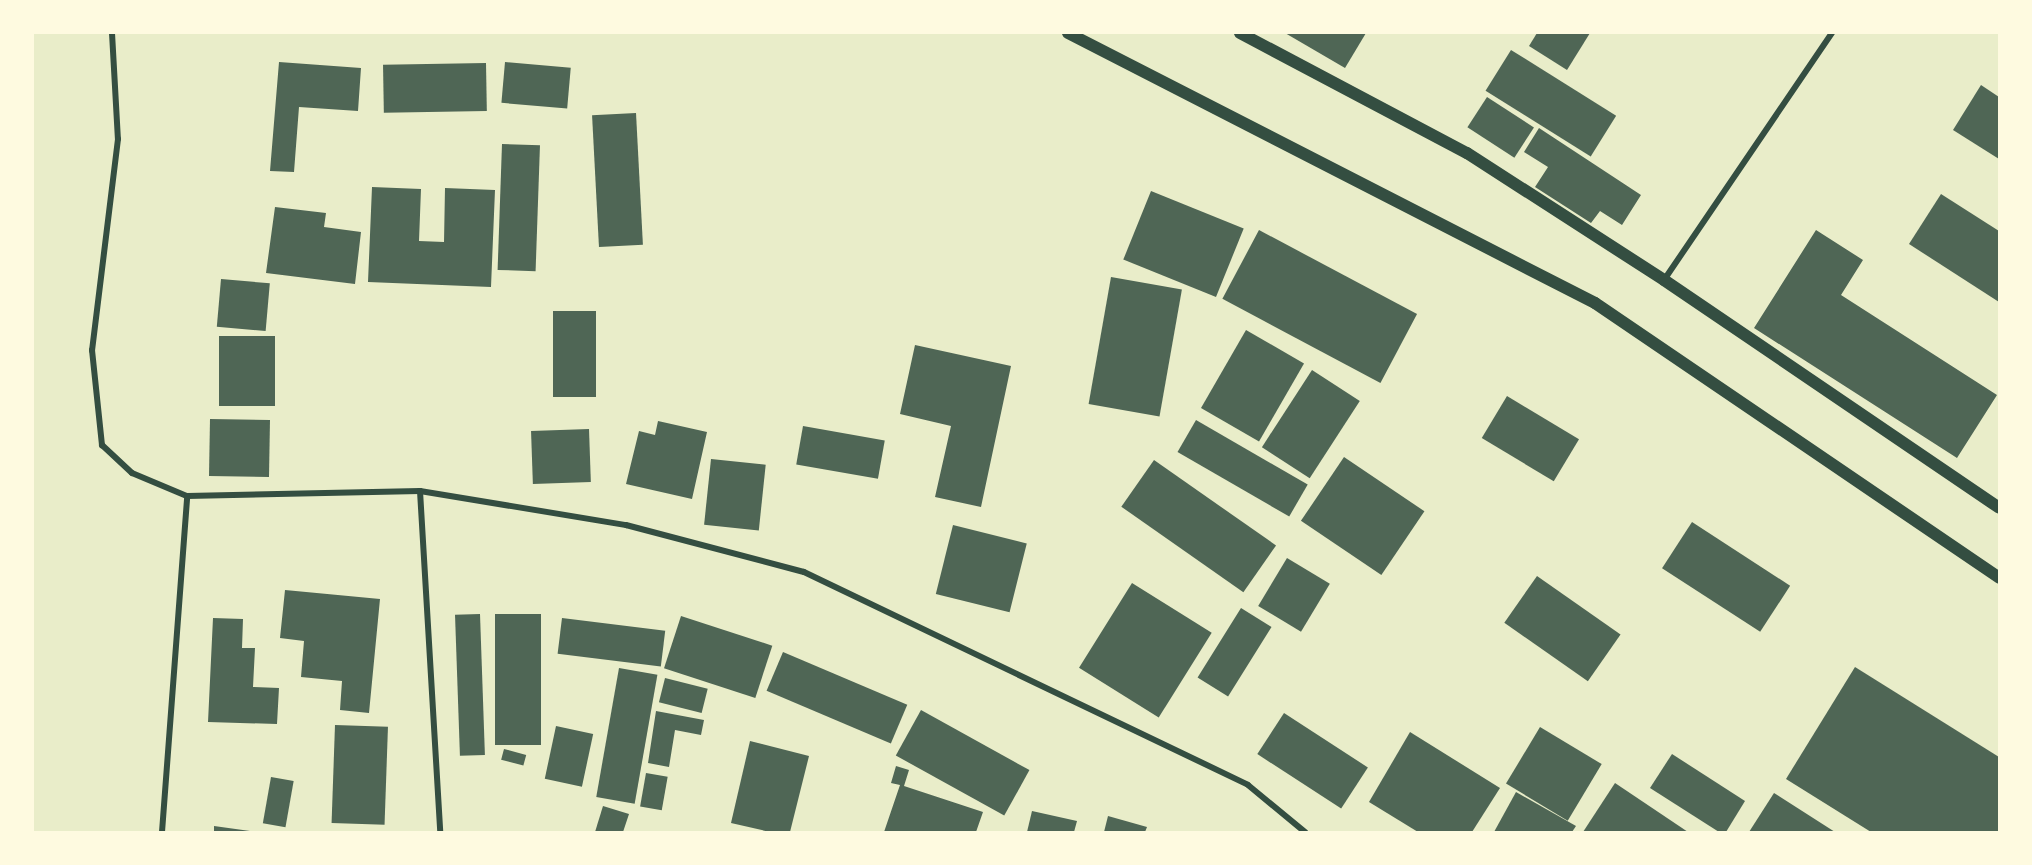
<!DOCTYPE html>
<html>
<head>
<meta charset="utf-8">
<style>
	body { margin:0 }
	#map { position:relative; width:2032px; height:865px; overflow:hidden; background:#e9edc9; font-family:"Alegreya Sans",sans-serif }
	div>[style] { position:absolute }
	.building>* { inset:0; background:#4f6655; transform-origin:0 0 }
	.minor>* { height:6px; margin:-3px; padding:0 3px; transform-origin:3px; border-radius:3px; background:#344e41 }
	.secondary>* { height:12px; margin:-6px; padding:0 6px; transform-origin:6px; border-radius:6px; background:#344e41 }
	span { translate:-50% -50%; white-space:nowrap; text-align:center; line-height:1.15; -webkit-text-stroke:6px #fefae0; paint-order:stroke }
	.frame { position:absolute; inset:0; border:34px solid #fefae0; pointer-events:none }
</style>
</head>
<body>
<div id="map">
	<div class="building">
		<div style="clip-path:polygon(1285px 33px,1366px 33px,1345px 68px)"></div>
		<div style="clip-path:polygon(1537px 33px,1590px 33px,1567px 70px,1529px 46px)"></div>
		<div style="left:1511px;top:50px;width:124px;height:48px;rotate:32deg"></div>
		<div style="clip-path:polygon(279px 62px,361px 68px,358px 111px,299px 107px,294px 172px,270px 171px)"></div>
		<div style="left:505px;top:62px;width:66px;height:41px;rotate:5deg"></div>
		<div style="left:486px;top:63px;width:48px;height:103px;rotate:89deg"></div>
		<div style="clip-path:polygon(1981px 85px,1999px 97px,1999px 159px,1953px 130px)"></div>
		<div style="left:1487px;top:97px;width:56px;height:36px;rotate:33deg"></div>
		<div style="left:636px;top:113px;width:132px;height:44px;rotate:87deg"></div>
		<div style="clip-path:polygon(1539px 128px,1641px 195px,1622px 225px,1600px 211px,1591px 223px,1535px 187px,1548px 167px,1524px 152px)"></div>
		<div style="left:502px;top:144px;width:38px;height:126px;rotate:2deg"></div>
		<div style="clip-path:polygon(372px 187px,421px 189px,419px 241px,444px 242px,445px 188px,495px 190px,491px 287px,368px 282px)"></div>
		<div style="left:1151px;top:191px;width:100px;height:74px;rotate:22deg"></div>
		<div style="clip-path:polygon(1941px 194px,1999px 231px,1999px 302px,1909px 244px)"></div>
		<div style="clip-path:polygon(275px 207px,326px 213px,324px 227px,361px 232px,355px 284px,266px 273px)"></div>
		<div style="left:1259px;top:230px;width:179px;height:78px;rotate:28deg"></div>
		<div style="clip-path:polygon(1816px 230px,1863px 260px,1841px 295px,1997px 395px,1957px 458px,1754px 328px)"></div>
		<div style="left:1111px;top:277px;width:72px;height:129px;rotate:10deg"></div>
		<div style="left:221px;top:279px;width:49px;height:48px;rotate:5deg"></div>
		<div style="left:596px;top:311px;width:86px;height:43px;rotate:90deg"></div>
		<div style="left:1246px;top:330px;width:67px;height:90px;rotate:30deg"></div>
		<div style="left:219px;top:336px;width:56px;height:70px"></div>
		<div style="clip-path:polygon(915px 345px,1011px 366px,981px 507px,935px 497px,951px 426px,900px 414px)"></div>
		<div style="left:1312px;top:370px;width:57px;height:92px;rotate:33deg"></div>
		<div style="left:1507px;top:396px;width:84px;height:49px;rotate:31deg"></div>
		<div style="left:210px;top:419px;width:60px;height:57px;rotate:1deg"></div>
		<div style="left:1196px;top:420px;width:129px;height:37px;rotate:30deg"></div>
		<div style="clip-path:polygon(658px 421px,707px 432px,692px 499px,626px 484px,639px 431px,655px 435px)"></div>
		<div style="left:803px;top:426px;width:83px;height:39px;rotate:10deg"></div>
		<div style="left:589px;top:429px;width:53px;height:58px;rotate:88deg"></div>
		<div style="left:1344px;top:457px;width:97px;height:77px;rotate:34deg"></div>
		<div style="left:711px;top:459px;width:55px;height:66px;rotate:6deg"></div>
		<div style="left:1154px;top:460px;width:149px;height:57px;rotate:35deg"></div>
		<div style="left:1692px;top:522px;width:117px;height:55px;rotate:33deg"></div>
		<div style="left:953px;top:525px;width:76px;height:71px;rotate:14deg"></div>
		<div style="left:1287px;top:558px;width:50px;height:56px;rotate:31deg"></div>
		<div style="left:1537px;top:576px;width:102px;height:57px;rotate:35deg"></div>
		<div style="left:1132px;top:583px;width:94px;height:100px;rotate:32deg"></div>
		<div style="clip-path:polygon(285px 590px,380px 599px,369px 713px,340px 710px,342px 681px,301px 677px,304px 641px,280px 638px)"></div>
		<div style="left:1241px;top:608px;width:36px;height:82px;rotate:32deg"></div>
		<div style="left:480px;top:614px;width:141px;height:25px;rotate:88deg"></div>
		<div style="left:495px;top:614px;width:46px;height:131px"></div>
		<div style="left:681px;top:616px;width:96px;height:55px;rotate:18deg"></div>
		<div style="clip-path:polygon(213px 618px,243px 619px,242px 648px,255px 648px,253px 687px,279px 688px,277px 724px,208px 722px)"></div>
		<div style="left:562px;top:618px;width:104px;height:36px;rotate:7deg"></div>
		<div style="left:783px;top:652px;width:135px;height:42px;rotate:23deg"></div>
		<div style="clip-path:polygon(1855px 667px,1999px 757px,1998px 832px,1871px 832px,1786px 779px)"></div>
		<div style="left:619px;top:668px;width:39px;height:131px;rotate:10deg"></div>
		<div style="left:665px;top:678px;width:44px;height:25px;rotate:14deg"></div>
		<div style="left:921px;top:710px;width:124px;height:52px;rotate:29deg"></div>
		<div style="clip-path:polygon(656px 711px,704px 720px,701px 735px,675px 730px,669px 767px,648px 763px)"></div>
		<div style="left:1284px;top:713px;width:100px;height:49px;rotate:33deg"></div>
		<div style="left:335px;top:725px;width:53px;height:98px;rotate:2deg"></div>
		<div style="left:556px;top:726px;width:38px;height:54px;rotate:12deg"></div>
		<div style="left:1540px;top:727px;width:72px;height:66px;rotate:31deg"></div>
		<div style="clip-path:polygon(1410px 732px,1500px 788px,1472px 832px,1418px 832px,1369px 802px)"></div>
		<div style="clip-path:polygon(750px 741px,809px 756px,790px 832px,770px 832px,731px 823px)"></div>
		<div style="left:504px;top:749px;width:23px;height:11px;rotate:15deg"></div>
		<div style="clip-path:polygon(1672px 754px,1745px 801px,1726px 832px,1719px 832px,1650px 788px)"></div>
		<div style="clip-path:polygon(896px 766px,909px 770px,904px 786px,983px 812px,976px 832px,884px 832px,900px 785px,891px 783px)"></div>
		<div style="left:646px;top:773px;width:22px;height:34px;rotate:10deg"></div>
		<div style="left:271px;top:777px;width:23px;height:47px;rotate:10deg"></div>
		<div style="clip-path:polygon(1615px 783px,1688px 832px,1583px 832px)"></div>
		<div style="clip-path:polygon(1516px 792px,1576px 826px,1572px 832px,1494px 832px)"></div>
		<div style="clip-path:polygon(1774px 793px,1835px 832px,1749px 832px)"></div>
		<div style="clip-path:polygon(603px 806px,629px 814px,623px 832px,595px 832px)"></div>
		<div style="clip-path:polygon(1032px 811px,1077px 821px,1074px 832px,1027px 832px)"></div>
		<div style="clip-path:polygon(1108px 816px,1147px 827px,1145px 832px,1104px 832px)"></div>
		<div style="clip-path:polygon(214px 826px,250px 831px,250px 832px,214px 832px)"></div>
	</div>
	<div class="minor">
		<div style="left:112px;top:33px;width:106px;rotate:86.8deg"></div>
		<div style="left:118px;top:139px;width:213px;rotate:97deg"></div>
		<div style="left:92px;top:350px;width:96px;rotate:84deg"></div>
		<div style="left:102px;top:445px;width:41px;rotate:43deg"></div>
		<div style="left:132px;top:473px;width:60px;rotate:22.7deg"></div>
		<div style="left:187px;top:496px;width:233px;rotate:-1.2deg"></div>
		<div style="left:420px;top:491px;width:209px;rotate:9.4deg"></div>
		<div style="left:626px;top:525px;width:184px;rotate:14.8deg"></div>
		<div style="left:804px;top:572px;width:492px;rotate:25.6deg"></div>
		<div style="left:1248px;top:785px;width:74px;rotate:39.5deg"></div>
		<div style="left:1664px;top:280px;width:299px;rotate:-55.8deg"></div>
		<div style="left:420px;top:491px;width:342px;rotate:86.6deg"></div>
		<div style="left:162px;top:832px;width:337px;rotate:-85.7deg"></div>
	</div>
	<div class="secondary">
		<div style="left:1068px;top:33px;width:592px;rotate:27.13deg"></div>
		<div style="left:1595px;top:303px;width:489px;rotate:34.2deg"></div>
		<div style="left:1240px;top:33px;width:257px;rotate:27.9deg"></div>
		<div style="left:1467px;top:153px;width:234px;rotate:32.8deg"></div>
		<div style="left:1664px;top:280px;width:405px;rotate:34.2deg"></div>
	</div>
	<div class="frame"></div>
</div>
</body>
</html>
